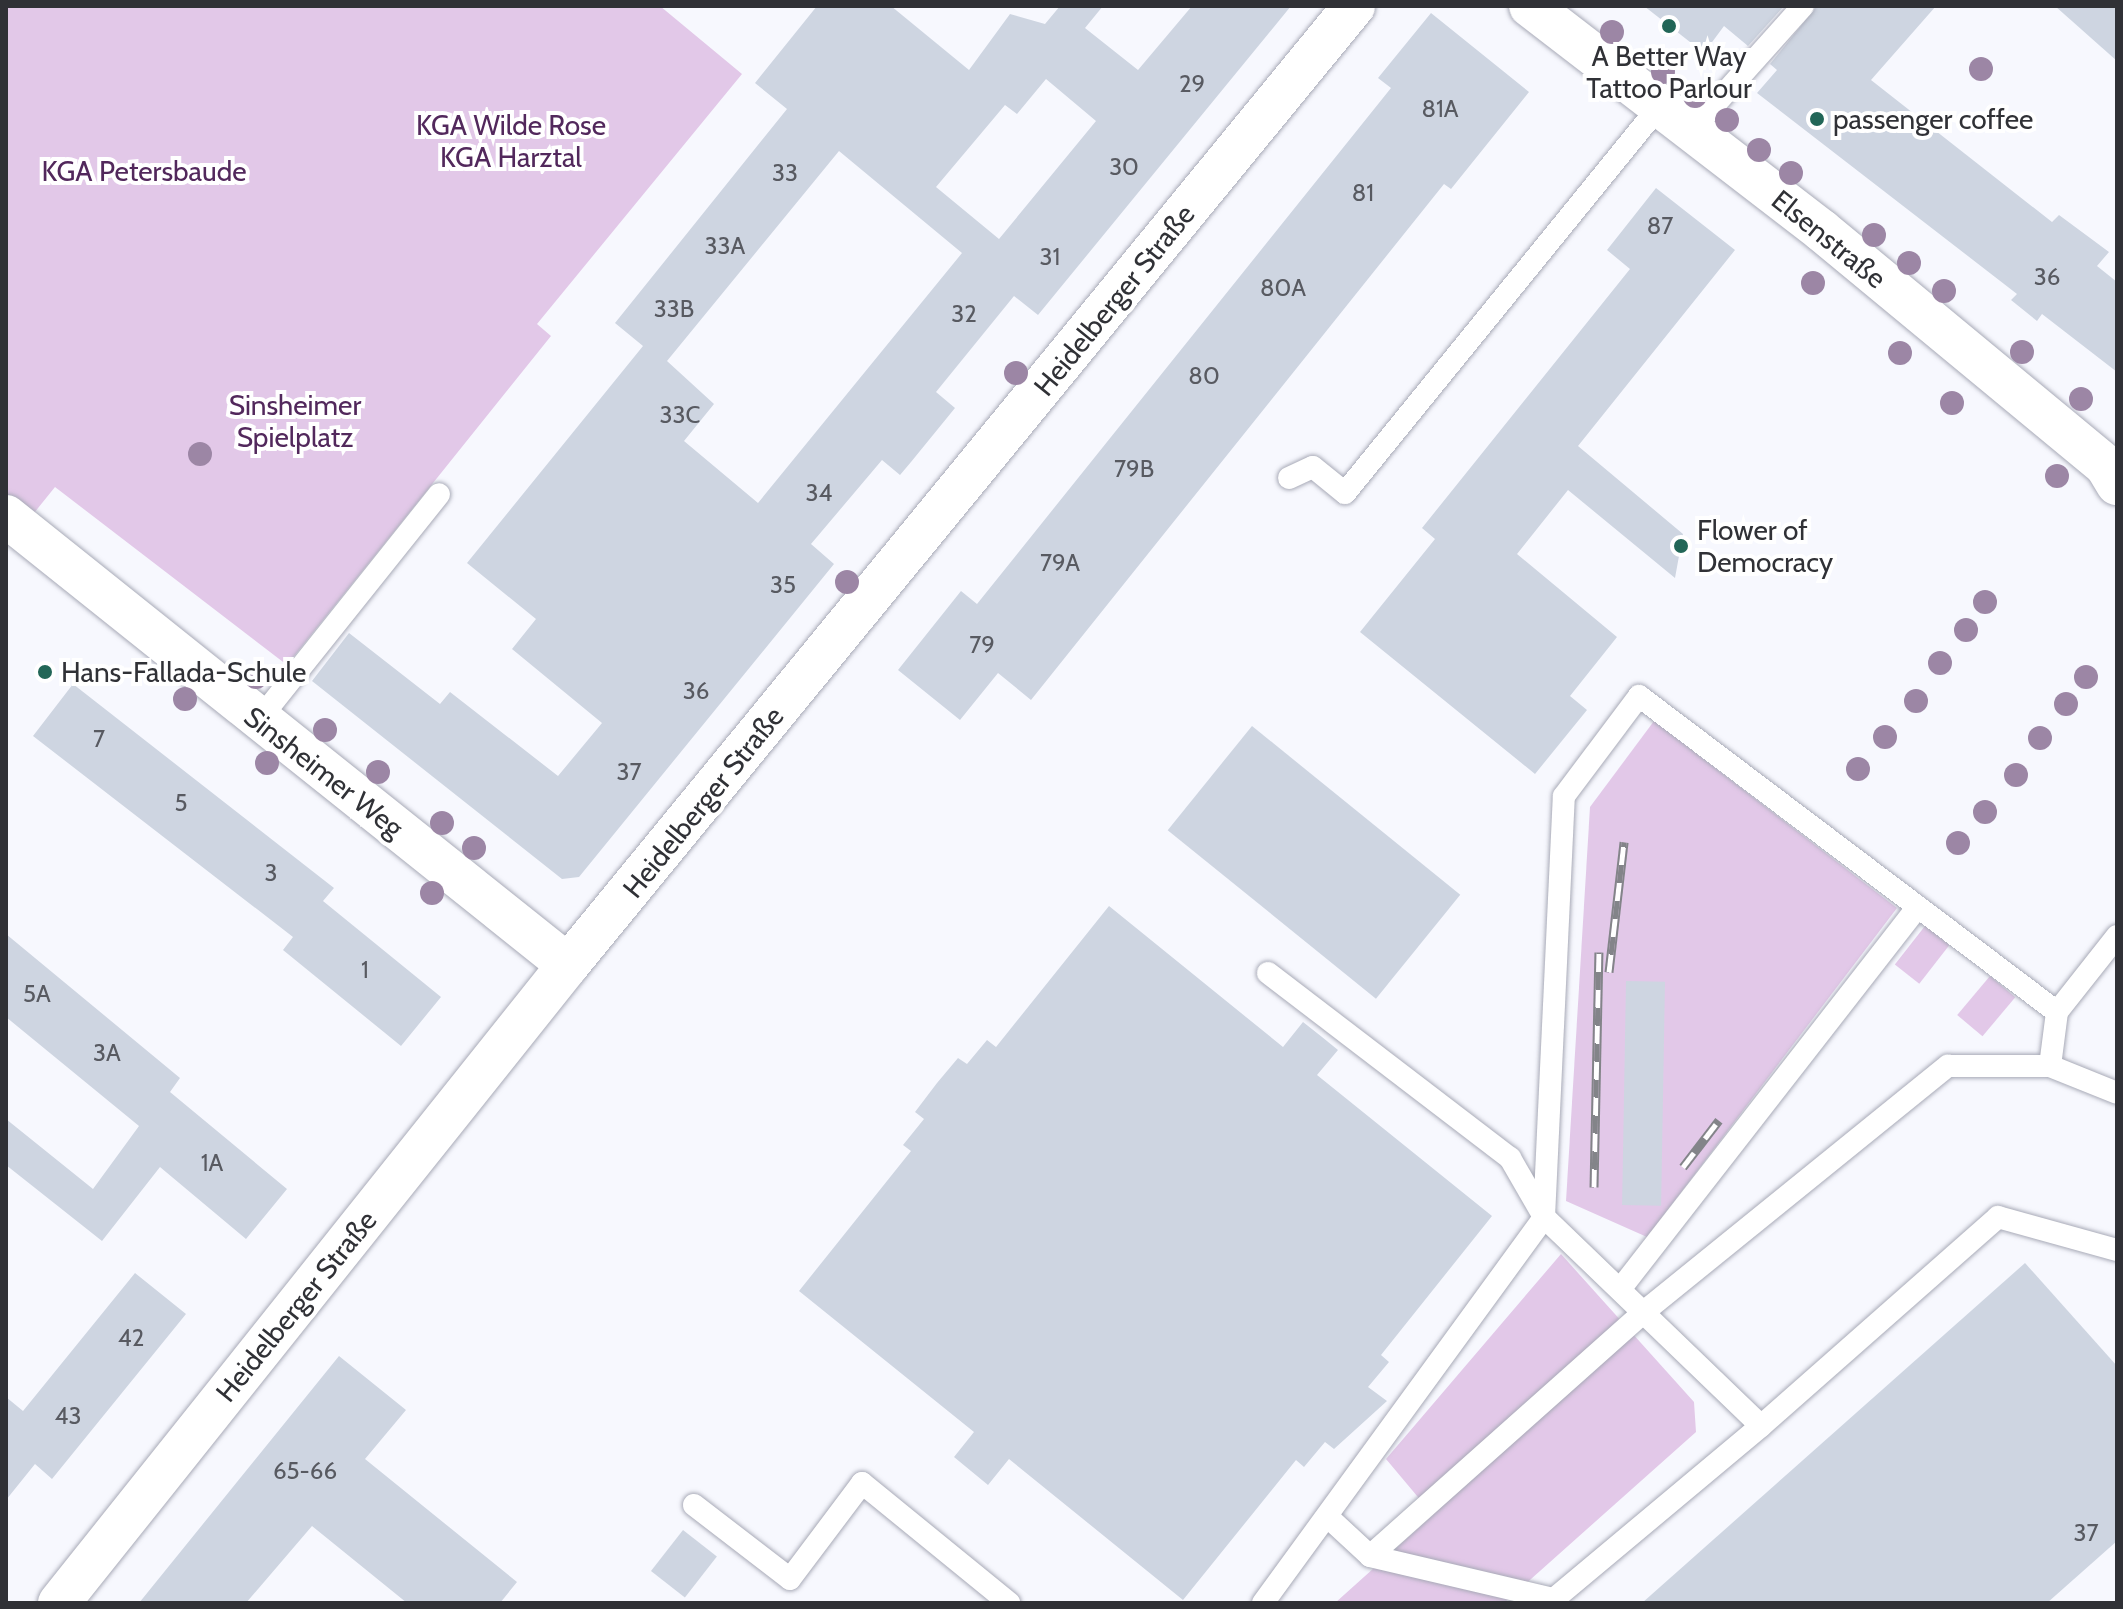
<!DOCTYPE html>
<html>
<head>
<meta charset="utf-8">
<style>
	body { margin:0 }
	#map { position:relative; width:2123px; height:1609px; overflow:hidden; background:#f7f8fe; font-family:Cabin,sans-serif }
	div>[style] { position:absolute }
	.green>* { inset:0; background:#e2c8e8; transform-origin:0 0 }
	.building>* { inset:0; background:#ced5e1; transform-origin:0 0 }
	.roads { filter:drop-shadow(0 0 2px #a8aab7) drop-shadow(0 0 2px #a8aab7) }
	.service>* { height:22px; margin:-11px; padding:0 11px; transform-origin:11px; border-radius:11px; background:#fff }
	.minor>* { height:42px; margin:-21px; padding:0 21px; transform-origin:21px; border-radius:21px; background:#fff }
	.rail>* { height:9px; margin-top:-4.5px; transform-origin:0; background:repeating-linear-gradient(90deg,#fff 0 18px,#838489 0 36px); box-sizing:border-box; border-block:2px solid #838489 }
	.trees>* { width:24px; height:24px; margin:-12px; border-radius:50%; background:#9c86a5 }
	.dots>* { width:22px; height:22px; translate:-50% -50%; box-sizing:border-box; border:4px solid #fff; border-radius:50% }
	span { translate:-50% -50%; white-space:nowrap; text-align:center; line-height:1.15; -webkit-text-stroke:8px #fff; paint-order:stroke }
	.number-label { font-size:24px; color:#585a61 }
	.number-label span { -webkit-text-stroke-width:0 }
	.poi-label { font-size:28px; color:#303136 }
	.left { translate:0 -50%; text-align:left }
	.park-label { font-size:28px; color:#52285c }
	.street-label { font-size:28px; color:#303136 }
	.frame { position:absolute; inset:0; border:8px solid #303136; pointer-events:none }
</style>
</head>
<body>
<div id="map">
	<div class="green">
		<div style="clip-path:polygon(6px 6px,660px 6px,742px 74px,537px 324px,551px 336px,287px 665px,55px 487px,30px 518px,6px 499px)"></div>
		<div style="clip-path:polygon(1654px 721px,1897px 908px,1647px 1237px,1566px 1201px,1590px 807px)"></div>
		<div style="left:1925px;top:926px;width:31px;height:49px;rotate:38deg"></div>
		<div style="left:1990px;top:976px;width:33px;height:51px;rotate:40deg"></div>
		<div style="clip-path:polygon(1561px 1254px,1694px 1402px,1696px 1432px,1504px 1603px,1335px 1603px,1433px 1515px,1386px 1459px)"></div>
	</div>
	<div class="building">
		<div style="clip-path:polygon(evenodd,817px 6px,891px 6px,969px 70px,1010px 14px,1045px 24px,1060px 6px,1103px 6px,1085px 28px,1138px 70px,1192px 6px,1291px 6px,1038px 315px,1014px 296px,936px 392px,955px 408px,911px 462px,900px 475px,882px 460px,811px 544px,834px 564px,579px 877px,562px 879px,312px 681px,349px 633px,440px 704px,450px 692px,558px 776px,602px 723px,512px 649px,536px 619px,467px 563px,643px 346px,615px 323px,787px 109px,755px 83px,817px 6px,1046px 79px,1096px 121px,999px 239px,936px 187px,1005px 105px,1017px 114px,1046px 79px,817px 6px,839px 151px,962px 253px,758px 503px,684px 441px,714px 404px,667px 361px,839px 151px)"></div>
		<div style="clip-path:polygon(1644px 6px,1784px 6px,1748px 46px,1724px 26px,1704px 53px)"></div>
		<div style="clip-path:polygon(1817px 6px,1936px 6px,1871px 80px,2052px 222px,2059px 215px,2109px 252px,2097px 266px,2117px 282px,2117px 372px,2042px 314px,2037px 321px,2011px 300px,2017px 294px,1757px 93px,1777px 70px,1770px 64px)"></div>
		<div style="clip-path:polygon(2055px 6px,2117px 6px,2117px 61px)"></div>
		<div style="clip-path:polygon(1431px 13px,1529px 92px,1451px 189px,1444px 184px,1031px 700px,998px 673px,960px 720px,898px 670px,961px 591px,977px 604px,1391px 88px,1378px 78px)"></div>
		<div style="clip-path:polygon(1656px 188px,1735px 250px,1578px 446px,1683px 534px,1675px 578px,1568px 490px,1517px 554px,1617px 637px,1570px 696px,1587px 710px,1535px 774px,1360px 632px,1435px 539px,1422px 528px,1630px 269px,1607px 250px)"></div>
		<div style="clip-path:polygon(73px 684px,334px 888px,323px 901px,441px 997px,401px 1046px,283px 950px,293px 937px,33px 736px)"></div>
		<div style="left:1252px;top:726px;width:268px;height:134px;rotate:39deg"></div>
		<div style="clip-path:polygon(1109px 906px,1283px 1047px,1303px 1022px,1322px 1037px,1338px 1050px,1317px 1075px,1492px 1216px,1381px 1355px,1389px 1362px,1368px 1387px,1387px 1401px,1334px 1449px,1325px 1442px,1304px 1467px,1296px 1460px,1183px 1600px,1009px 1459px,988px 1485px,954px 1457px,974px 1432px,799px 1291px,911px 1151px,903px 1145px,924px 1119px,915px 1112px,937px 1083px,958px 1058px,967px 1064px,987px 1040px,996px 1047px)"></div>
		<div style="clip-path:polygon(6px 934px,180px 1078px,170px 1092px,287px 1189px,246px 1239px,160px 1167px,102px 1241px,6px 1165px,6px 1119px,93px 1189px,139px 1126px,6px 1017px)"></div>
		<div style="left:1626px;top:981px;width:39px;height:224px;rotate:1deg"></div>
		<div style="clip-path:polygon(2025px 1263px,2117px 1366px,2117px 1541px,2047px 1603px,1642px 1603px)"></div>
		<div style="clip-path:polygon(135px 1273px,186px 1314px,52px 1479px,35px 1464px,6px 1500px,6px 1397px,23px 1411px)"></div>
		<div style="clip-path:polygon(339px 1356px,406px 1410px,365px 1459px,517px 1582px,500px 1603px,407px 1603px,312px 1526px,246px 1603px,139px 1603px)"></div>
		<div style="left:683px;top:1530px;width:43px;height:52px;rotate:38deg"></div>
	</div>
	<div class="roads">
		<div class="service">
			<div style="left:1692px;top:130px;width:166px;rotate:-48.2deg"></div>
			<div style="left:1289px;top:478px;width:26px;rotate:-25deg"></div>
			<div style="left:1313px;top:467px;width:41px;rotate:39.1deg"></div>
			<div style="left:1345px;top:493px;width:500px;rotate:-50.9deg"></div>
			<div style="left:258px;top:721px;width:290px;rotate:-51.4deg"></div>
			<div style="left:1268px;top:973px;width:305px;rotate:37.4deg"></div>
			<div style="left:1510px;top:1158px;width:68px;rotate:60deg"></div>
			<div style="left:1544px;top:1217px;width:301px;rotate:43.9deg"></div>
			<div style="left:1761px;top:1426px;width:276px;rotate:140.1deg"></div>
			<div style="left:2050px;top:1066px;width:54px;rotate:-82.6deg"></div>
			<div style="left:2057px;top:1012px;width:97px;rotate:-51.7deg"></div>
			<div style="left:1621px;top:1288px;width:483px;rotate:-52.1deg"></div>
			<div style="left:1761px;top:1426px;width:316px;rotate:-41.4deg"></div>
			<div style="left:1998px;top:1217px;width:123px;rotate:15.5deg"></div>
			<div style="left:694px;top:1505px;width:121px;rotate:37.6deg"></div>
			<div style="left:790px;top:1579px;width:120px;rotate:-53.1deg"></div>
			<div style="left:862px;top:1483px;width:190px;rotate:39.2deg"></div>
			<div style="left:1329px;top:1518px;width:56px;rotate:42.8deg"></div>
			<div style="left:1370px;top:1556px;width:189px;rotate:13.2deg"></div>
			<div style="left:1370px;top:1556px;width:368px;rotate:-41.7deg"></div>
			<div style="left:1645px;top:1311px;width:390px;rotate:-39deg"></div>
			<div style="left:1948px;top:1066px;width:102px"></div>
			<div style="left:2050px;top:1066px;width:72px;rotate:21.9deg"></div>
			<div style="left:1263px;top:1603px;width:477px;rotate:-53.9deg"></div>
			<div style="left:1544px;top:1217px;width:421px;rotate:-87.3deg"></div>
			<div style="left:1564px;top:796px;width:125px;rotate:-53.1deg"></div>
			<div style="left:1639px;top:696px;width:524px;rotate:37.09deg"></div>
		</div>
		<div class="minor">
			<div style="left:1530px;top:6px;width:367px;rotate:37.6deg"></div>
			<div style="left:1821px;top:230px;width:370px;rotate:39.6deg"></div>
			<div style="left:2106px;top:466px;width:21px;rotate:59deg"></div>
			<div style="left:6px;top:516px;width:719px;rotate:38.62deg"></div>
			<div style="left:59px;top:1603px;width:816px;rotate:-51.42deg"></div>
			<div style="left:568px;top:965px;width:1240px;rotate:-50.66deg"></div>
		</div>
	</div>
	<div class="rail">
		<div style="left:1609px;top:972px;width:131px;rotate:-83.4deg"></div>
		<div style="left:1683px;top:1167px;width:59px;rotate:-52.5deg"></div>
		<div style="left:1594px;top:1187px;width:235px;rotate:-88.8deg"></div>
	</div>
	<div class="trees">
		<div style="left:1612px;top:32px"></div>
		<div style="left:1981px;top:69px"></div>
		<div style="left:1663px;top:72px"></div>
		<div style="left:1695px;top:96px"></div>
		<div style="left:1727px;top:120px"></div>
		<div style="left:1759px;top:150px"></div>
		<div style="left:1791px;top:173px"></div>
		<div style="left:1874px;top:235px"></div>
		<div style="left:1909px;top:263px"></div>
		<div style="left:1813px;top:283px"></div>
		<div style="left:1944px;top:291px"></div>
		<div style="left:2022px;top:352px"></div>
		<div style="left:1900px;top:353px"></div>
		<div style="left:1016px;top:373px"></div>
		<div style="left:2081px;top:399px"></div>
		<div style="left:1952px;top:403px"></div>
		<div style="left:200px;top:454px"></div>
		<div style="left:2057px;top:476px"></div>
		<div style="left:847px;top:582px"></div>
		<div style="left:1985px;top:602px"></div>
		<div style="left:1966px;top:630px"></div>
		<div style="left:1940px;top:663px"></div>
		<div style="left:256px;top:677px"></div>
		<div style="left:2086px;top:677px"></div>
		<div style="left:185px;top:699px"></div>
		<div style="left:1916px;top:701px"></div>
		<div style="left:2066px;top:704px"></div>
		<div style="left:325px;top:730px"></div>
		<div style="left:1885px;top:737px"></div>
		<div style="left:2040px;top:738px"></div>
		<div style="left:267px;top:763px"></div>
		<div style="left:1858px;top:769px"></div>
		<div style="left:378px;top:772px"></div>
		<div style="left:2016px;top:775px"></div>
		<div style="left:1985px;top:812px"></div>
		<div style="left:442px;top:823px"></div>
		<div style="left:1958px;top:843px"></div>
		<div style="left:474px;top:848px"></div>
		<div style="left:432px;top:893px"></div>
	</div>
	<div class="dots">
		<div style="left:1669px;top:26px;background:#226657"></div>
		<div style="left:1817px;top:119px;background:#226657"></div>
		<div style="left:1681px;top:546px;background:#226657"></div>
		<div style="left:45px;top:672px;background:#226657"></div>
	</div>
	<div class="number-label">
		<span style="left:1192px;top:84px">29</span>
		<span style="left:1440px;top:109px">81A</span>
		<span style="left:1124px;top:167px">30</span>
		<span style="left:785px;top:173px">33</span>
		<span style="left:1363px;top:193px">81</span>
		<span style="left:1660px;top:226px">87</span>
		<span style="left:725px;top:246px">33A</span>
		<span style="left:1050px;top:257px">31</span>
		<span style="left:2047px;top:277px">36</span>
		<span style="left:1283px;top:288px">80A</span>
		<span style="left:674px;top:309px">33B</span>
		<span style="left:964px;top:314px">32</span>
		<span style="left:1204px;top:376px">80</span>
		<span style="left:680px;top:415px">33C</span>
		<span style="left:1134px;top:469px">79B</span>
		<span style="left:819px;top:493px">34</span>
		<span style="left:1060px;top:563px">79A</span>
		<span style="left:783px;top:585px">35</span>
		<span style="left:982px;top:645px">79</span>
		<span style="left:696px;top:691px">36</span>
		<span style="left:99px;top:739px">7</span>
		<span style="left:629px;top:772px">37</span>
		<span style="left:181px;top:803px">5</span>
		<span style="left:271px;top:873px">3</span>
		<span style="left:365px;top:970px">1</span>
		<span style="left:37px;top:994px">5A</span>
		<span style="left:107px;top:1053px">3A</span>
		<span style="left:212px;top:1163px">1A</span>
		<span style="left:131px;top:1338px">42</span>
		<span style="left:68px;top:1416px">43</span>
		<span style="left:305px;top:1471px">65-66</span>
		<span style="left:2086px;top:1533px">37</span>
	</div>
	<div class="poi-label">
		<span style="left:1669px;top:72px">A Better Way<br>Tattoo Parlour</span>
		<span class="left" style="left:1833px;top:119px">passenger coffee</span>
		<span class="left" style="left:1697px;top:546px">Flower of<br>Democracy</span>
		<span class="left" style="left:61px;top:672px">Hans-Fallada-Schule</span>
	</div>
	<div class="park-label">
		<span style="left:511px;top:141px">KGA Wilde Rose<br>KGA Harztal</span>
		<span style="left:144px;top:171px">KGA Petersbaude</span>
		<span style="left:295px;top:421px">Sinsheimer<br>Spielplatz</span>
	</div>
	<div class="street-label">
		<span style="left:1829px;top:239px;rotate:39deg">Elsenstraße</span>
		<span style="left:1114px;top:300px;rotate:-51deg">Heidelberger Straße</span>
		<span style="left:324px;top:772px;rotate:38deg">Sinsheimer Weg</span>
		<span style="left:703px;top:802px;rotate:-51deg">Heidelberger Straße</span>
		<span style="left:296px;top:1306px;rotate:-51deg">Heidelberger Straße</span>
	</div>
	<div class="frame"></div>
</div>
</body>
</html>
